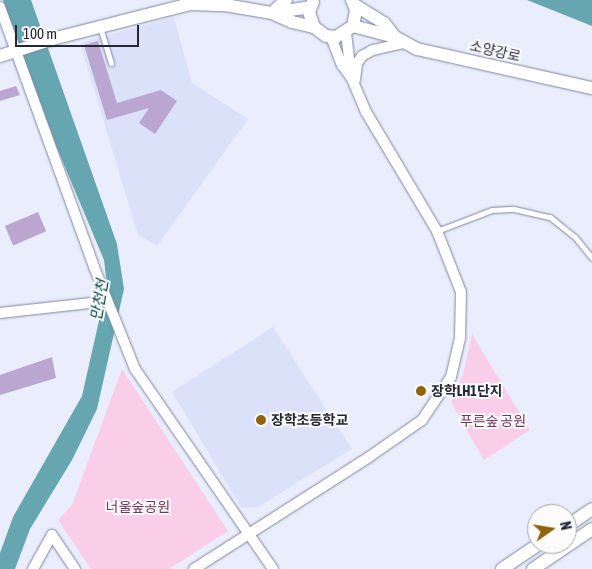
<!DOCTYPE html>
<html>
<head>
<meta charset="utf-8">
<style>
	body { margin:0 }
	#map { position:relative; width:592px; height:569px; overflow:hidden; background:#eaedfb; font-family:"Asap Condensed","Noto Sans KR",sans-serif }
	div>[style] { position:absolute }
	.built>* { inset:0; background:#dbe1f9 }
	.green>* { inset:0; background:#facde9 }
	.water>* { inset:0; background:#66a6b0 }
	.building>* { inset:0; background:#bba5d1; transform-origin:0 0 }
	.roads { filter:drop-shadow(0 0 1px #7e85a3) drop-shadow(0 0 1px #7e85a3) }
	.service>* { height:5px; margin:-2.5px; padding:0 2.5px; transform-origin:2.5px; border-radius:2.5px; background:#fff }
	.minor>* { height:10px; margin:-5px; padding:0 5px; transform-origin:5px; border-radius:5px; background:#fff }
	.tertiary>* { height:12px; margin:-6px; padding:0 6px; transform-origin:6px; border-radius:6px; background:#fff }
	.dots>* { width:14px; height:14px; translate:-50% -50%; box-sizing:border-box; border:2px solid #fbfbfb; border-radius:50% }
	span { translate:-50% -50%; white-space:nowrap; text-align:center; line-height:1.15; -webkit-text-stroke:4px #fbfbfb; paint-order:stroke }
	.street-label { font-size:14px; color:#242734 }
	.poi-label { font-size:14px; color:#242734; font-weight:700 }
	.left { translate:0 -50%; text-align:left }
	.park-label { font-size:14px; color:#723860 }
	.water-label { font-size:15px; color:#05434b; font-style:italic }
	.north { position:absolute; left:527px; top:504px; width:50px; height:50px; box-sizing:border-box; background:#fbfbfb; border:1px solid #a5a6ab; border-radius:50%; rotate:77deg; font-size:14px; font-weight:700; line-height:20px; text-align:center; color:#242734 }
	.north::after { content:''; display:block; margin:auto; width:18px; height:22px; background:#8f650b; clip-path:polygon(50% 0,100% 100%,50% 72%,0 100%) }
	.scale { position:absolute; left:15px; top:25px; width:124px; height:22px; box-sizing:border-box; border:2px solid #242734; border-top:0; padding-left:6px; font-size:15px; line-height:18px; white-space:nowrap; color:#242734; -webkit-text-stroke:4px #fbfbfb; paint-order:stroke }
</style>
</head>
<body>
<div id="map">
	<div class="built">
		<div style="clip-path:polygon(174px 17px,192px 83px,248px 119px,157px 246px,138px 235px,80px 43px)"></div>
		<div style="clip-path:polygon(273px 327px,352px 449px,256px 508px,241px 507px,172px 392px)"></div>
	</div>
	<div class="green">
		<div style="clip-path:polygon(472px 334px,530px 430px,484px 460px,451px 402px,463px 374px)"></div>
		<div style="clip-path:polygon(122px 369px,228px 531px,169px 569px,91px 569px,58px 520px,72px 505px)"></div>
	</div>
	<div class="water">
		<div style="clip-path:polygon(3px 0,31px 0,117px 244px,124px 289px,97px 409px,72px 460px,30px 529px,15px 569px,0 569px,0 553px,13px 517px,82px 396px,107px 285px,104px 260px,57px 148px)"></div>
		<div style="clip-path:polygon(527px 0,592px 0,592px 26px)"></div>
	</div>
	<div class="building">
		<div style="clip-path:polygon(98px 41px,117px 103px,161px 90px,177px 101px,155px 134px,139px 123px,149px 108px,107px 120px,84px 45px)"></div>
		<div style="clip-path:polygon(16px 86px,20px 95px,0 101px,0 91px)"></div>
		<div style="left:38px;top:212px;width:21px;height:36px;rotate:67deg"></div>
		<div style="clip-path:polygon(52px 357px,56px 378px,0 395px,0 375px)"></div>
	</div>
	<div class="roads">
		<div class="service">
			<div style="left:100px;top:27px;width:38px;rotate:73deg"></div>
			<div style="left:437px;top:231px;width:59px;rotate:-20.9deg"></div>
			<div style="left:492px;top:210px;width:22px;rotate:-3deg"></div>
			<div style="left:514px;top:209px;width:37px;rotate:13deg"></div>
			<div style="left:550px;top:217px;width:32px;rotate:39deg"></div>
			<div style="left:575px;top:237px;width:27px;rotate:51deg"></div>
		</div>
		<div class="minor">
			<div style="left:0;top:7px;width:276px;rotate:70.1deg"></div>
			<div style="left:94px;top:267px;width:110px;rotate:68.1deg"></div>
			<div style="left:135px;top:369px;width:243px;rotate:55.4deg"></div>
			<div style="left:331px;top:37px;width:30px;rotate:69deg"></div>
			<div style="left:342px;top:65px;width:14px;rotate:54deg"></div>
			<div style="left:355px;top:80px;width:17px;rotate:-83deg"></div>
			<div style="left:357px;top:63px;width:9px;rotate:-54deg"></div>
			<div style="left:362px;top:56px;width:13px;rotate:-29deg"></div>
			<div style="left:373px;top:50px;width:32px;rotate:-13deg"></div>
			<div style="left:0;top:313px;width:92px;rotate:-6.3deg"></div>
			<div style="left:33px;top:569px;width:39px;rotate:-61deg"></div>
			<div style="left:52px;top:535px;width:41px;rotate:55.9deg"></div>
			<div style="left:194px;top:569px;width:208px;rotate:-32.6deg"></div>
			<div style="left:369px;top:457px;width:65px;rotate:-34.9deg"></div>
			<div style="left:422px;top:420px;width:52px;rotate:-56deg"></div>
			<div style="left:451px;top:377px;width:40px;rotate:-77deg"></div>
			<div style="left:460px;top:338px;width:46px;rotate:-88.8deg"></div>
			<div style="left:461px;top:292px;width:66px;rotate:-111.5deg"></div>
			<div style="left:437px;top:231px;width:139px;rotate:-120.8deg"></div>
			<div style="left:366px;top:112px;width:39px;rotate:-113deg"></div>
			<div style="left:351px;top:76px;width:43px;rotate:-96.6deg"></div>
		</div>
		<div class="tertiary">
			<div style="left:313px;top:2px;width:11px;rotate:112deg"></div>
			<div style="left:309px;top:12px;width:16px;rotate:72deg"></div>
			<div style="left:314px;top:27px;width:15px;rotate:37deg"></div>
			<div style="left:326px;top:36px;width:10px;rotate:6deg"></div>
			<div style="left:336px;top:37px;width:20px;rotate:-33deg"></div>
			<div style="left:353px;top:26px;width:16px;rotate:-79deg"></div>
			<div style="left:356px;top:10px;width:11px;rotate:-112deg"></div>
			<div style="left:355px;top:5px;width:34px;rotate:32deg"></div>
			<div style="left:384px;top:23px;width:18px;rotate:52deg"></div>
			<div style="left:395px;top:37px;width:25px;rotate:29deg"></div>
			<div style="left:417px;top:49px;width:179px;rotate:12.6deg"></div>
			<div style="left:272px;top:13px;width:22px;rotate:24deg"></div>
			<div style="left:292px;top:22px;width:23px;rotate:13deg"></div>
			<div style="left:272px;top:13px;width:19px;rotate:-43deg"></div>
			<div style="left:353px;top:26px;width:43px;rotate:14.7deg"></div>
			<div style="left:0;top:56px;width:59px;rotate:-17.8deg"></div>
			<div style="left:56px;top:38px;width:138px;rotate:-14.2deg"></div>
			<div style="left:190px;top:4px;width:35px;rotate:2deg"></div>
			<div style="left:225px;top:5px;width:48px;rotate:9.7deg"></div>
			<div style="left:272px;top:13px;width:38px;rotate:-9deg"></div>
			<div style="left:567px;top:526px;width:30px;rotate:-34deg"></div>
			<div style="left:502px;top:569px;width:45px;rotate:-34deg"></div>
			<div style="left:533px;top:569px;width:71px;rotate:-34.1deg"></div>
		</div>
	</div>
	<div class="dots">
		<div style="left:421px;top:391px;background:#8f650b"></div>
		<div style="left:261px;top:420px;background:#8f650b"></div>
	</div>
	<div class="street-label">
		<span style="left:495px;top:51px;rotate:13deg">소양강로</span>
	</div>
	<div class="poi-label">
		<span class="left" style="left:431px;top:391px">장학LH1단지</span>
		<span class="left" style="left:271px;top:420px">장학초등학교</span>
	</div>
	<div class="park-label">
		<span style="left:493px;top:421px">푸른숲 공원</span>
		<span style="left:138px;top:507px">너울숲공원</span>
	</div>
	<div class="water-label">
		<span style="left:99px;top:300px;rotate:-80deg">만천천</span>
	</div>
	<div class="north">N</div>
	<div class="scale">100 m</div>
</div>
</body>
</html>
